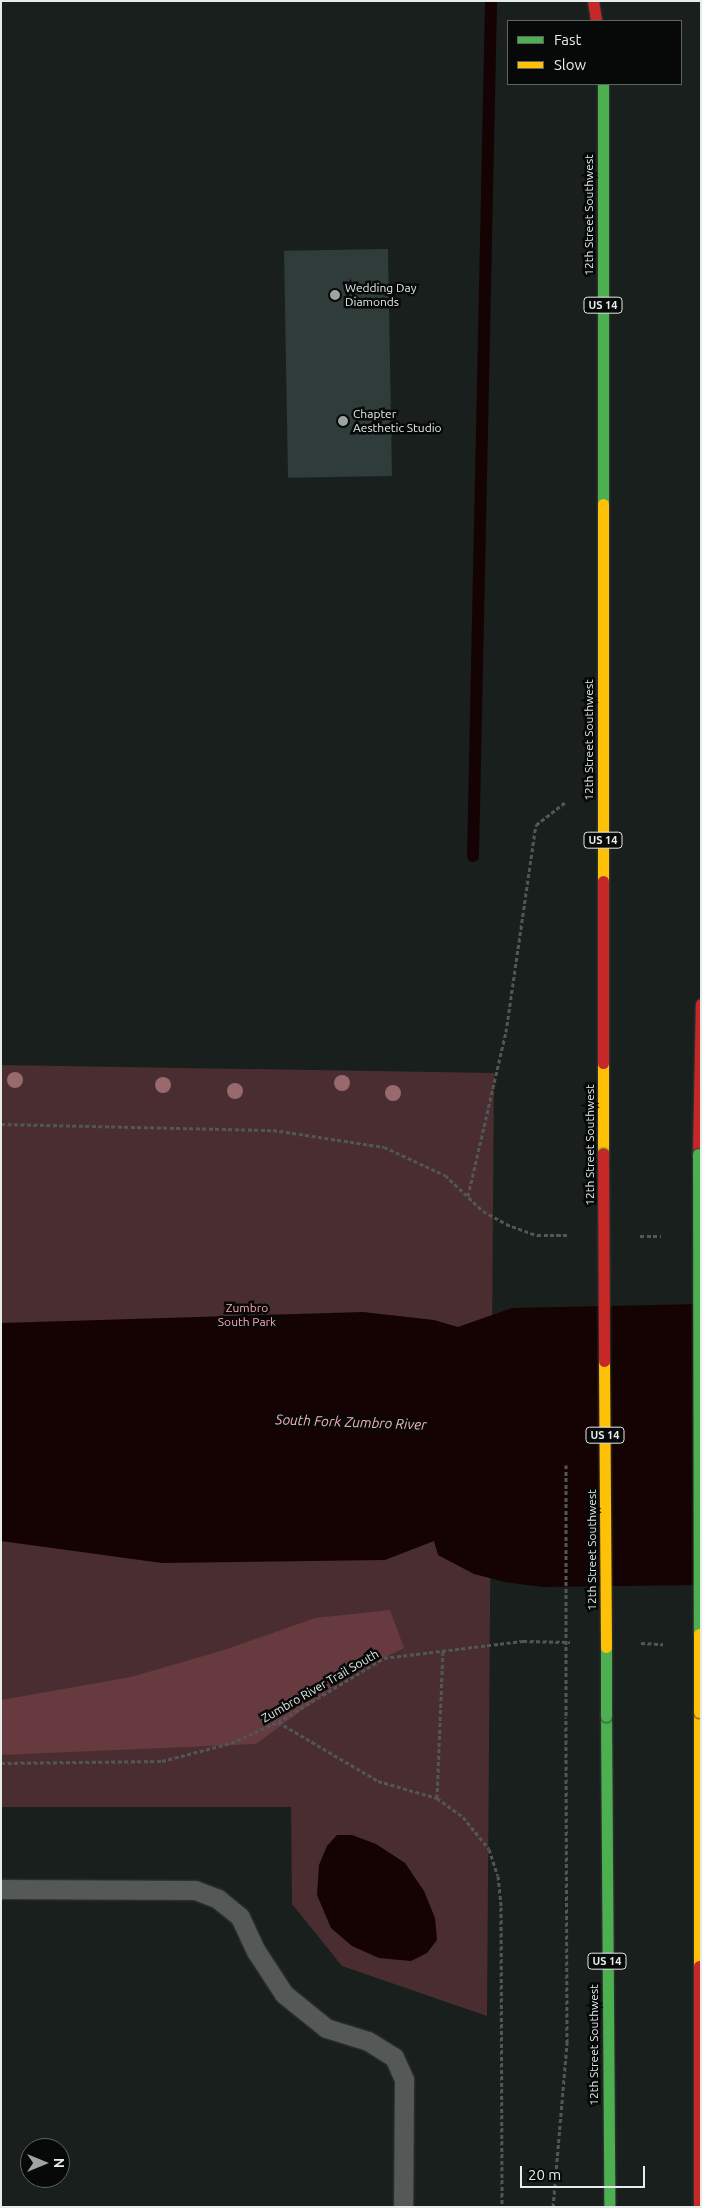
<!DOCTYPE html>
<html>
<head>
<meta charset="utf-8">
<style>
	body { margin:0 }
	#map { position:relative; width:702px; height:2208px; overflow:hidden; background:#191f1d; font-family:Ubuntu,sans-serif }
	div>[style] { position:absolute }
	.green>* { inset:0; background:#492d30 }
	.forest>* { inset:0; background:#663a3f }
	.water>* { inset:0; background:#150304 }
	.stream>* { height:12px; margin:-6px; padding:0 6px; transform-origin:6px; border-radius:6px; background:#150304 }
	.building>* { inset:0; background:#2f3c3a; transform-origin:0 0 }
	.path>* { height:3px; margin-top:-1.5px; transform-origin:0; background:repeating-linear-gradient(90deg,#525655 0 4px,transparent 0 6.5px) }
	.roads { filter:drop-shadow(0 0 1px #353938) drop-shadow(0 0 1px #353938) }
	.lane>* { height:19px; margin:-9.5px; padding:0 9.5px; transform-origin:9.5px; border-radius:9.5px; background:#545857 }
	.fast>* { height:11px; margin:-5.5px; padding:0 5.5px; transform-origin:5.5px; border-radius:5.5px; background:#4caf50 }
	.slow>* { height:11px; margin:-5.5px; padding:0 5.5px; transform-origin:5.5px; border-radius:5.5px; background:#ffc107 }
	.jam>* { height:11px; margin:-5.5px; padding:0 5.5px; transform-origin:5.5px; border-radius:5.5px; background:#c62828 }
	.path-bridge>* { height:3px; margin-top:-1.5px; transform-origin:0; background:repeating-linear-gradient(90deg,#525655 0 4px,transparent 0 6.5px) }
	.bridges { filter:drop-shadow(0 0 1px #353938) drop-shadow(0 0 1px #353938) }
	.fast-bridge>* { height:11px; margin:-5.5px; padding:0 5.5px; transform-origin:5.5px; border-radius:5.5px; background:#4caf50 }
	.slow-bridge>* { height:11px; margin:-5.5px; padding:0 5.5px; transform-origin:5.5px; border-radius:5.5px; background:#ffc107 }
	.jam-bridge>* { height:11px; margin:-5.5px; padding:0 5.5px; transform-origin:5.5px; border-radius:5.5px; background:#c62828 }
	.trees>* { width:16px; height:16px; margin:-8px; border-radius:50%; background:#986a6e }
	.dots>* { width:14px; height:14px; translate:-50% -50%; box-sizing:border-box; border:2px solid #060908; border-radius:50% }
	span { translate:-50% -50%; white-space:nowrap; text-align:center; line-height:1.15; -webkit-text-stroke:5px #060908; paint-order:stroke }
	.shield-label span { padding:1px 4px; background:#060908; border:1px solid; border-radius:4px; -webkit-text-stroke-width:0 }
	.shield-label { font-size:11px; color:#e5ecea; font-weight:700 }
	.street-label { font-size:12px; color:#e5ecea }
	.poi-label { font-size:12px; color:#e5ecea }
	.left { translate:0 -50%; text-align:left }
	.park-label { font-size:12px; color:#ffa7b1 }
	.water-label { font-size:14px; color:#f8b1b8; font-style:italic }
	.frame { position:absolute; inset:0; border:2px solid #e5ecea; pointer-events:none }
	.legend { position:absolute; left:507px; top:20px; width:175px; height:65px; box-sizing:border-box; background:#060908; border:1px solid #5f6462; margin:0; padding:6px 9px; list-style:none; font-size:15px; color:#e5ecea }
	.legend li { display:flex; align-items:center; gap:10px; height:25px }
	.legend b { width:25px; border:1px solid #5f6462 }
	.north { position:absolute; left:20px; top:2138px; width:50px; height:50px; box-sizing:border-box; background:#060908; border:1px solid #5f6462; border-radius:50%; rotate:90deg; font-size:14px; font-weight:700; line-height:20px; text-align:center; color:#e5ecea }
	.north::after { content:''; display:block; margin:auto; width:18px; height:22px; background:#9ea4a2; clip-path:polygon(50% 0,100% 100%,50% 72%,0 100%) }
	.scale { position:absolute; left:520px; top:2166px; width:125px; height:22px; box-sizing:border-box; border:2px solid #e5ecea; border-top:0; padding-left:6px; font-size:15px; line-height:18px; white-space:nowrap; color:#e5ecea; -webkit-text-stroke:4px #060908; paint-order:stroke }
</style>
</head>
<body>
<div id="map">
	<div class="green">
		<div style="clip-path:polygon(1px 1065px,494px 1073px,487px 2016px,342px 1966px,292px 1904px,291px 1807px,1px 1807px)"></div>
	</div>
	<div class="forest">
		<div style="clip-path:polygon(390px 1610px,404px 1648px,351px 1674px,256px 1744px,1px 1755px,1px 1700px,131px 1677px,224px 1650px,315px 1618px)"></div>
	</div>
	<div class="water">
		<div style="clip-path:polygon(701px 1304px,701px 1585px,542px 1587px,505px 1582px,474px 1574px,438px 1555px,434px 1541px,385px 1560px,162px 1563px,1px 1541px,1px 1323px,363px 1312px,434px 1320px,458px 1327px,512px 1308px)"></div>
		<div style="clip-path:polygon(337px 1835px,352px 1835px,376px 1844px,405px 1863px,424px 1891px,435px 1918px,437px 1940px,427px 1953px,411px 1961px,379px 1958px,352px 1946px,331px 1928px,317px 1895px,319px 1865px,327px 1846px)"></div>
	</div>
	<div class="stream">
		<div style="left:473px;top:856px;width:855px;rotate:-88.79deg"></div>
	</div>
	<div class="building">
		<div style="left:388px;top:249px;width:227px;height:104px;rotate:89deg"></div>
	</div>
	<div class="path">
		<div style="left:1px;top:1124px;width:272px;rotate:1.3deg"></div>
		<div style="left:273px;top:1130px;width:112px;rotate:8.7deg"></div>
		<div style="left:384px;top:1147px;width:67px;rotate:24.7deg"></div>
		<div style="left:445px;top:1175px;width:52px;rotate:43.5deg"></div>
		<div style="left:483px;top:1211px;width:26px;rotate:29deg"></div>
		<div style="left:506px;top:1224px;width:33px;rotate:20deg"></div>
		<div style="left:537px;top:1235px;width:32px"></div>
		<div style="left:468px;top:1196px;width:168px;rotate:-77deg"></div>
		<div style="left:506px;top:1032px;width:209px;rotate:-81.8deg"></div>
		<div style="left:536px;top:825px;width:39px;rotate:-38deg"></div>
		<div style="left:640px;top:1236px;width:21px"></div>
		<div style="left:641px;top:1643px;width:22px;rotate:3deg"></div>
		<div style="left:278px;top:1722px;width:116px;rotate:30.5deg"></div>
		<div style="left:378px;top:1781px;width:61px;rotate:16.1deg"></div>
		<div style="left:437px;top:1798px;width:32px;rotate:36deg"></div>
		<div style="left:463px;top:1817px;width:41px;rotate:50.9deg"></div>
		<div style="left:489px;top:1849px;width:28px;rotate:72deg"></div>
		<div style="left:498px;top:1876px;width:31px;rotate:84deg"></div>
		<div style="left:501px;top:1907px;width:300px;rotate:89.8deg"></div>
		<div style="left:1px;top:1763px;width:161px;rotate:-0.7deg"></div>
		<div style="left:162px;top:1761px;width:71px;rotate:-14.6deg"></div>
		<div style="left:231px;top:1743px;width:51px;rotate:-24.1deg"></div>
		<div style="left:278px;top:1722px;width:124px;rotate:-31.1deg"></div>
		<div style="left:384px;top:1658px;width:140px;rotate:-7deg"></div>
		<div style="left:523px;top:1641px;width:47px;rotate:1.2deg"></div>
		<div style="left:437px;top:1798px;width:147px;rotate:-87.7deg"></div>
		<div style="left:553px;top:2207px;width:165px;rotate:-85.1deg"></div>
		<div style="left:567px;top:2043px;width:326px;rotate:-90.2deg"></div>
	</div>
	<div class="roads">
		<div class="lane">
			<div style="left:1px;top:1889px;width:194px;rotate:0.3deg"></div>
			<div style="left:195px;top:1890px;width:25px;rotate:21deg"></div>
			<div style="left:218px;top:1899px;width:28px;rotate:39deg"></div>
			<div style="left:240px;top:1917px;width:38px;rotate:65deg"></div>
			<div style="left:256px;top:1951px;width:51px;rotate:56.9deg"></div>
			<div style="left:284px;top:1994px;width:54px;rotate:39deg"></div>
			<div style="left:326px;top:2028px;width:44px;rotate:17.2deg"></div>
			<div style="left:368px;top:2041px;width:31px;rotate:32deg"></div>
			<div style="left:394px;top:2057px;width:24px;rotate:66deg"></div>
			<div style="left:404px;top:2079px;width:128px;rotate:90.4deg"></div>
		</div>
		<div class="fast">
			<div style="left:603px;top:84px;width:420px;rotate:90deg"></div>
			<div style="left:606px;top:1716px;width:491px;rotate:89.6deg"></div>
		</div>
		<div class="slow">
			<div style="left:603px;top:504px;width:377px;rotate:90deg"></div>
			<div style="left:603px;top:1063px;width:91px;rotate:90deg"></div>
			<div style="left:699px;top:1712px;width:254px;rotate:90deg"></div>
		</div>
		<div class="jam">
			<div style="left:593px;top:1px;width:20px;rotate:81deg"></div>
			<div style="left:603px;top:881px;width:182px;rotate:90deg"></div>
			<div style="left:698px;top:1154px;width:150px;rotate:-88.9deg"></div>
			<div style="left:699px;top:1966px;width:241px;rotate:90deg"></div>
		</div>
	</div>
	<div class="path-bridge">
		<div style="left:566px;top:1465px;width:252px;rotate:90deg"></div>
	</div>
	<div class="bridges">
		<div class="fast-bridge">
			<div style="left:698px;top:1154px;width:480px;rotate:89.9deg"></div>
			<div style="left:606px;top:1647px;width:69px;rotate:90deg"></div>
		</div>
		<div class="slow-bridge">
			<div style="left:604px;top:1361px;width:286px;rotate:89.6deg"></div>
			<div style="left:699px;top:1634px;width:78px;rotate:90deg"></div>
		</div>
		<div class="jam-bridge">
			<div style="left:603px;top:1154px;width:207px;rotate:89.7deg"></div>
		</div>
	</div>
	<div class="trees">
		<div style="left:15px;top:1080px"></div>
		<div style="left:342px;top:1083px"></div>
		<div style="left:163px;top:1085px"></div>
		<div style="left:235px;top:1091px"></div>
		<div style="left:393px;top:1093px"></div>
	</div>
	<div class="dots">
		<div style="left:335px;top:295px;background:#9ea4a2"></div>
		<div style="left:343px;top:421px;background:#9ea4a2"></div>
	</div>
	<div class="shield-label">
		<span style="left:603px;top:305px">US 14</span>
		<span style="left:603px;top:840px">US 14</span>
		<span style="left:605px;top:1435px">US 14</span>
		<span style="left:607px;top:1961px">US 14</span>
	</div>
	<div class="street-label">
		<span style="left:589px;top:215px;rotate:-90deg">12th Street Southwest</span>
		<span style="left:589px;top:740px;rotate:-90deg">12th Street Southwest</span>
		<span style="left:590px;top:1145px;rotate:-90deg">12th Street Southwest</span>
		<span style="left:592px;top:1550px;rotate:-90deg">12th Street Southwest</span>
		<span style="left:320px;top:1686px;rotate:-30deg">Zumbro River Trail South</span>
		<span style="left:594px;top:2045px;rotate:-90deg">12th Street Southwest</span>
	</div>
	<div class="poi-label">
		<span class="left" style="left:345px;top:295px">Wedding Day<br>Diamonds</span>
		<span class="left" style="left:353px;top:421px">Chapter<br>Aesthetic Studio</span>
	</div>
	<div class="park-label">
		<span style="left:247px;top:1315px">Zumbro<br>South Park</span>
	</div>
	<div class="water-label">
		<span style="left:351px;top:1422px;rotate:2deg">South Fork Zumbro River</span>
	</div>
	<div class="frame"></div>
	<ul class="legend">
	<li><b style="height:6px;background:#4caf50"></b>Fast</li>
	<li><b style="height:6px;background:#ffc107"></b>Slow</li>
	</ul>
	<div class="north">N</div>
	<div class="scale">20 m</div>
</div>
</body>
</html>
